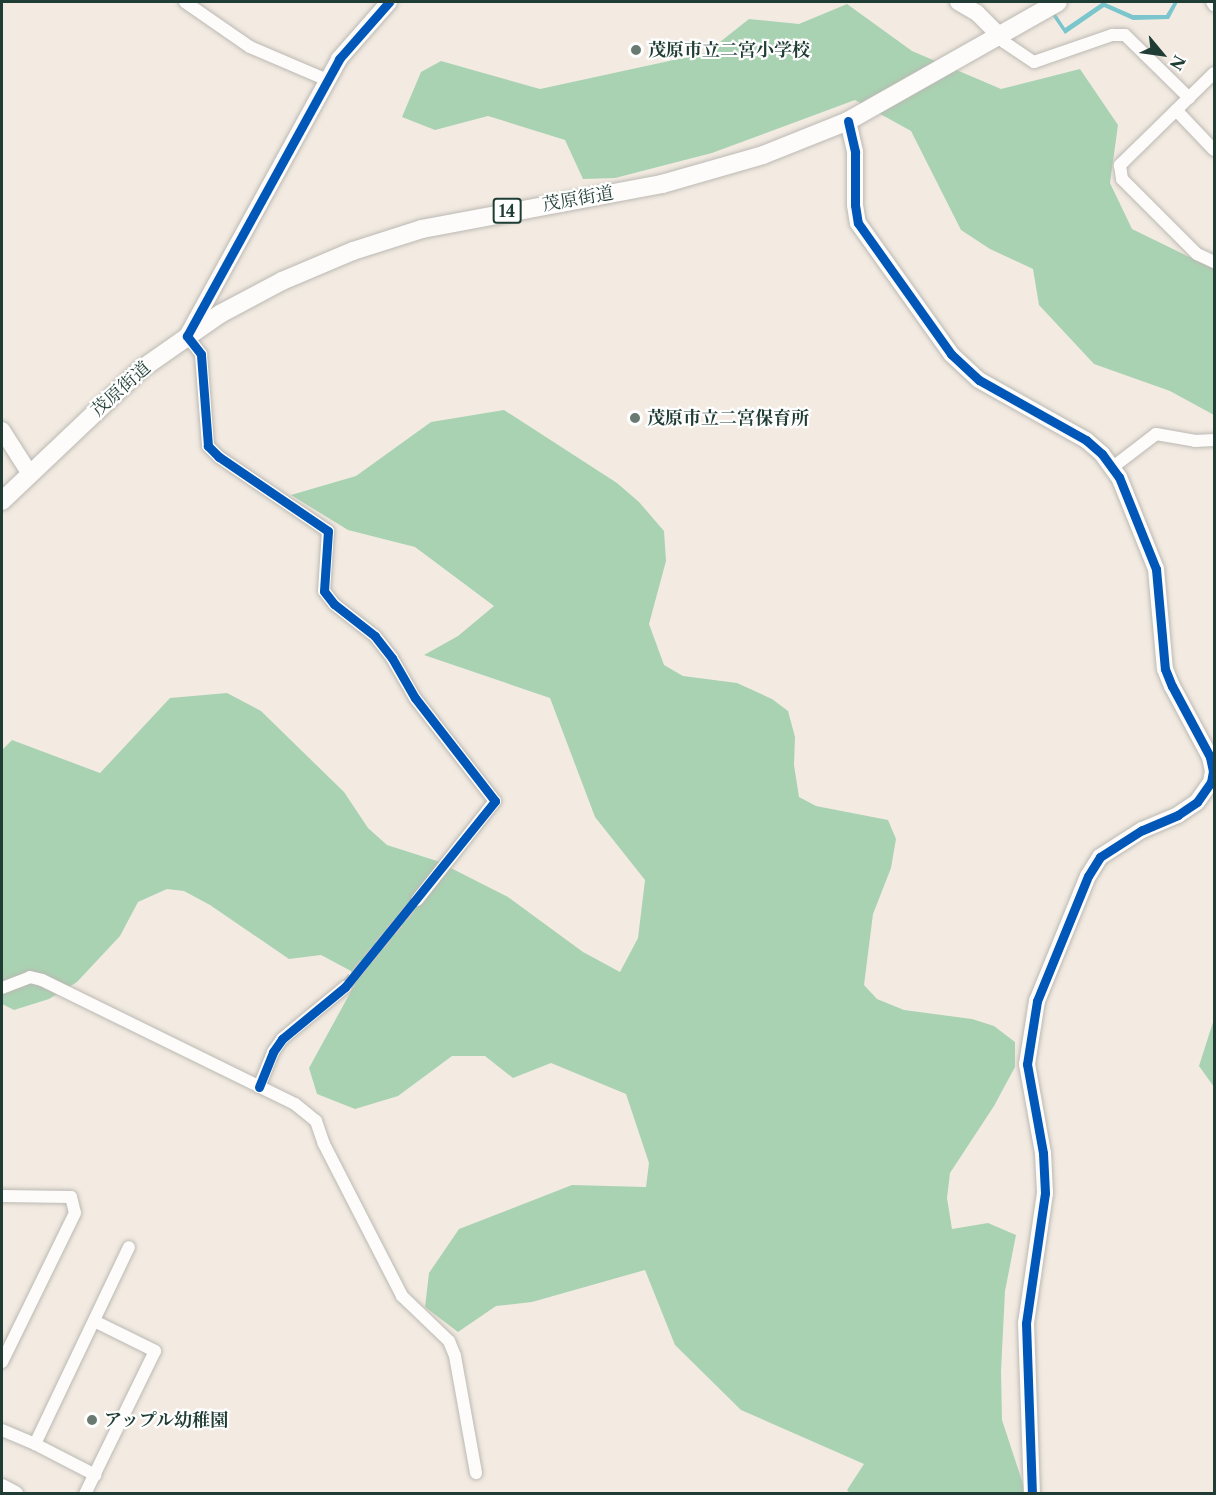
<!DOCTYPE html>
<html>
<head>
<meta charset="utf-8">
<style>
	body { margin:0 }
	#map { position:relative; width:1216px; height:1495px; overflow:hidden; background:#f3ebe2; font-family:"Libre Caslon Text","Noto Serif JP",serif }
	div>[style] { position:absolute }
	.forest>* { inset:0; background:#a9d2b2 }
	.water>* { inset:0; background:#7bc5cc }
	.street-tunnel>* { height:12px; margin-top:-6px; transform-origin:0; background:repeating-linear-gradient(90deg,#c9c8bf 0 12px,transparent 0 18px) }
	.roads { filter:drop-shadow(0 0 2px #bbb9b3) drop-shadow(0 0 2px #bbb9b3) }
	.street>* { height:12px; margin:-6px; padding:0 6px; transform-origin:6px; border-radius:6px; background:#fdfcfb }
	.secondary>* { height:16px; margin:-8px; padding:0 8px; transform-origin:8px; border-radius:8px; background:#fdfcfb }
	.primary>* { height:18px; margin:-9px; padding:0 9px; transform-origin:9px; border-radius:9px; background:#fdfcfb }
	.cycleway>* { height:9px; margin:-4.5px; padding:0 4.5px; transform-origin:4.5px; border-radius:4.5px; background:#0057b8 }
	.dots>* { width:16px; height:16px; translate:-50% -50%; box-sizing:border-box; border:3px solid #fff; border-radius:50% }
	span { translate:-50% -50%; white-space:nowrap; text-align:center; line-height:1.15; -webkit-text-stroke:4.5px #fff; paint-order:stroke }
	.shield-label span { padding:2px 4px; background:#fff; border:2px solid; border-radius:4px; -webkit-text-stroke-width:0 }
	.shield-label { font-size:16px; color:#1f3d34; font-weight:700 }
	.poi-label { font-size:18px; color:#1f3d34; font-weight:700 }
	.left { translate:0 -50%; text-align:left }
	.street-label { font-size:18px; color:#1f3d34 }
	.frame { position:absolute; inset:0; border:3px solid #1f3d34; pointer-events:none }
	.north { position:absolute; left:1132px; top:24px; width:60px; height:60px; -webkit-text-stroke:4px #fff; paint-order:stroke; rotate:119deg; font-size:16px; font-weight:700; line-height:24px; text-align:center; color:#1f3d34 }
	.north::after { content:''; display:block; margin:auto; width:21px; height:27px; background:#1f3d34; clip-path:polygon(50% 0,100% 100%,50% 72%,0 100%) }
</style>
</head>
<body>
<div id="map">
	<div class="forest">
		<div style="clip-path:polygon(847px 4px,912px 51px,1001px 89px,1080px 69px,1118px 125px,1110px 183px,1132px 229px,1214px 269px,1214px 415px,1170px 391px,1094px 364px,1039px 305px,1033px 269px,990px 249px,961px 230px,911px 131px,855px 100px,712px 153px,615px 178px,583px 179px,565px 140px,488px 116px,435px 130px,402px 117px,421px 72px,441px 61px,540px 89px,706px 53px,749px 19px,799px 24px)"></div>
		<div style="clip-path:polygon(504px 410px,617px 483px,639px 502px,664px 531px,666px 561px,649px 624px,664px 665px,683px 676px,737px 683px,772px 699px,788px 711px,795px 737px,794px 765px,799px 797px,816px 806px,888px 820px,896px 839px,891px 868px,873px 914px,864px 985px,877px 999px,904px 1010px,972px 1019px,994px 1026px,1015px 1042px,1015px 1067px,994px 1106px,950px 1173px,947px 1198px,952px 1229px,988px 1223px,1016px 1235px,1005px 1291px,1001px 1371px,1002px 1420px,1026px 1493px,850px 1493px,847px 1490px,864px 1464px,741px 1410px,675px 1345px,645px 1270px,532px 1302px,496px 1306px,458px 1332px,425px 1307px,429px 1273px,459px 1229px,572px 1185px,646px 1187px,649px 1163px,626px 1094px,551px 1063px,513px 1078px,485px 1056px,452px 1056px,398px 1096px,355px 1109px,317px 1094px,309px 1068px,355px 984px,351px 971px,321px 955px,289px 959px,210px 905px,184px 891px,167px 889px,138px 902px,120px 936px,77px 982px,49px 999px,14px 1010px,2px 1004px,2px 750px,12px 740px,100px 773px,170px 698px,227px 693px,261px 711px,344px 792px,368px 828px,387px 845px,437px 861px,508px 897px,583px 952px,620px 972px,638px 938px,645px 880px,595px 817px,550px 698px,424px 655px,458px 636px,494px 606px,415px 547px,348px 530px,291px 495px,356px 476px,431px 422px)"></div>
		<div style="clip-path:polygon(1214px 1019px,1214px 1087px,1199px 1066px)"></div>
	</div>
	<div class="water">
		<div style="clip-path:polygon(1043px 2px,1048px 2px,1065px 28px,1103px 2px,1133px 15px,1166px 15px,1174px 2px,1178px 2px,1169px 19px,1133px 20px,1104px 7px,1065px 34px)"></div>
	</div>
	<div class="street-tunnel">
		<div style="left:345px;top:987px;width:113px;rotate:-50.4deg"></div>
	</div>
	<div class="roads">
		<div class="street">
			<div style="left:185px;top:2px;width:79px;rotate:34.7deg"></div>
			<div style="left:250px;top:47px;width:84px;rotate:23.2deg"></div>
			<div style="left:1212px;top:2px;width:4px;rotate:56deg"></div>
			<div style="left:999px;top:35px;width:9px;rotate:54deg"></div>
			<div style="left:1004px;top:42px;width:36px;rotate:34deg"></div>
			<div style="left:1034px;top:62px;width:83px;rotate:-19.1deg"></div>
			<div style="left:1112px;top:35px;width:13px"></div>
			<div style="left:1125px;top:35px;width:90px;rotate:44.5deg"></div>
			<div style="left:1214px;top:73px;width:132px;rotate:135.6deg"></div>
			<div style="left:1120px;top:165px;width:14px;rotate:82deg"></div>
			<div style="left:1122px;top:179px;width:106px;rotate:45deg"></div>
			<div style="left:1197px;top:254px;width:19px;rotate:25deg"></div>
			<div style="left:1176px;top:110px;width:55px;rotate:46.5deg"></div>
			<div style="left:187px;top:336px;width:23px;rotate:52deg"></div>
			<div style="left:201px;top:354px;width:92px;rotate:85.6deg"></div>
			<div style="left:208px;top:446px;width:16px;rotate:45deg"></div>
			<div style="left:219px;top:457px;width:132px;rotate:34.2deg"></div>
			<div style="left:328px;top:531px;width:60px;rotate:93.8deg"></div>
			<div style="left:324px;top:591px;width:16px;rotate:52deg"></div>
			<div style="left:334px;top:604px;width:52px;rotate:38deg"></div>
			<div style="left:375px;top:636px;width:28px;rotate:52deg"></div>
			<div style="left:392px;top:658px;width:46px;rotate:60.1deg"></div>
			<div style="left:415px;top:698px;width:130px;rotate:52.2deg"></div>
			<div style="left:495px;top:801px;width:126px;rotate:128.2deg"></div>
			<div style="left:1113px;top:467px;width:54px;rotate:-37.5deg"></div>
			<div style="left:1156px;top:434px;width:40px;rotate:10deg"></div>
			<div style="left:1195px;top:441px;width:19px;rotate:-3deg"></div>
			<div style="left:2px;top:988px;width:30px;rotate:-21deg"></div>
			<div style="left:30px;top:977px;width:12px;rotate:14deg"></div>
			<div style="left:42px;top:980px;width:282px;rotate:26.1deg"></div>
			<div style="left:295px;top:1104px;width:27px;rotate:39deg"></div>
			<div style="left:316px;top:1121px;width:24px;rotate:71deg"></div>
			<div style="left:324px;top:1144px;width:171px;rotate:62.8deg"></div>
			<div style="left:402px;top:1296px;width:65px;rotate:43.8deg"></div>
			<div style="left:449px;top:1341px;width:16px;rotate:68deg"></div>
			<div style="left:455px;top:1356px;width:119px;rotate:79.8deg"></div>
			<div style="left:259px;top:1087px;width:38px;rotate:-68deg"></div>
			<div style="left:273px;top:1052px;width:16px;rotate:-55deg"></div>
			<div style="left:282px;top:1039px;width:82px;rotate:-39.5deg"></div>
			<div style="left:2px;top:1196px;width:69px;rotate:0.8deg"></div>
			<div style="left:71px;top:1197px;width:16px;rotate:76deg"></div>
			<div style="left:75px;top:1213px;width:166px;rotate:116.1deg"></div>
			<div style="left:2px;top:1430px;width:36px;rotate:23deg"></div>
			<div style="left:35px;top:1444px;width:68px;rotate:27.3deg"></div>
			<div style="left:35px;top:1444px;width:218px;rotate:-64.5deg"></div>
			<div style="left:85px;top:1494px;width:159px;rotate:-63.9deg"></div>
			<div style="left:155px;top:1351px;width:68px;rotate:-153.8deg"></div>
		</div>
		<div class="secondary">
			<div style="left:958px;top:2px;width:22px;rotate:30deg"></div>
			<div style="left:977px;top:13px;width:31px;rotate:45deg"></div>
			<div style="left:848px;top:121px;width:32px;rotate:77deg"></div>
			<div style="left:855px;top:152px;width:53px;rotate:90deg"></div>
			<div style="left:855px;top:205px;width:18px;rotate:81deg"></div>
			<div style="left:858px;top:223px;width:161px;rotate:54.6deg"></div>
			<div style="left:951px;top:354px;width:38px;rotate:43deg"></div>
			<div style="left:979px;top:380px;width:123px;rotate:29.3deg"></div>
			<div style="left:1086px;top:440px;width:21px;rotate:41deg"></div>
			<div style="left:1102px;top:454px;width:29px;rotate:54deg"></div>
			<div style="left:1119px;top:477px;width:99px;rotate:68.1deg"></div>
			<div style="left:1156px;top:569px;width:100px;rotate:84.9deg"></div>
			<div style="left:1165px;top:669px;width:18px;rotate:68deg"></div>
			<div style="left:1172px;top:686px;width:81px;rotate:61.8deg"></div>
			<div style="left:1210px;top:757px;width:14px;rotate:78deg"></div>
			<div style="left:1213px;top:771px;width:11px;rotate:100deg"></div>
			<div style="left:1211px;top:782px;width:24px;rotate:125deg"></div>
			<div style="left:1197px;top:802px;width:23px;rotate:146deg"></div>
			<div style="left:1178px;top:815px;width:39px;rotate:157deg"></div>
			<div style="left:1142px;top:830px;width:50px;rotate:147.3deg"></div>
			<div style="left:1100px;top:857px;width:22px;rotate:122deg"></div>
			<div style="left:1088px;top:876px;width:135px;rotate:112.2deg"></div>
			<div style="left:1037px;top:1001px;width:64px;rotate:99deg"></div>
			<div style="left:1027px;top:1064px;width:90px;rotate:79.8deg"></div>
			<div style="left:1043px;top:1153px;width:40px;rotate:87.1deg"></div>
			<div style="left:1045px;top:1193px;width:131px;rotate:98.3deg"></div>
			<div style="left:1026px;top:1323px;width:171px;rotate:88deg"></div>
			<div style="left:187px;top:336px;width:316px;rotate:-61.2deg"></div>
			<div style="left:339px;top:59px;width:76px;rotate:-48.7deg"></div>
			<div style="left:2px;top:430px;width:52px;rotate:57.5deg"></div>
			<div style="left:2px;top:1487px;width:15px;rotate:28deg"></div>
		</div>
		<div class="primary">
			<div style="left:2px;top:501px;width:190px;rotate:-43.5deg"></div>
			<div style="left:140px;top:370px;width:98px;rotate:-35deg"></div>
			<div style="left:220px;top:314px;width:70px;rotate:-28deg"></div>
			<div style="left:282px;top:281px;width:77px;rotate:-22.9deg"></div>
			<div style="left:353px;top:251px;width:72px;rotate:-17.7deg"></div>
			<div style="left:422px;top:229px;width:244px;rotate:-10.6deg"></div>
			<div style="left:662px;top:184px;width:105px;rotate:-16deg"></div>
			<div style="left:763px;top:155px;width:92px;rotate:-21.8deg"></div>
			<div style="left:848px;top:121px;width:241px;rotate:-29.5deg"></div>
		</div>
	</div>
	<div class="cycleway">
		<div style="left:848px;top:121px;width:32px;rotate:77deg"></div>
		<div style="left:855px;top:152px;width:53px;rotate:90deg"></div>
		<div style="left:855px;top:205px;width:18px;rotate:81deg"></div>
		<div style="left:858px;top:223px;width:161px;rotate:54.6deg"></div>
		<div style="left:951px;top:354px;width:38px;rotate:43deg"></div>
		<div style="left:979px;top:380px;width:123px;rotate:29.3deg"></div>
		<div style="left:1086px;top:440px;width:21px;rotate:41deg"></div>
		<div style="left:1102px;top:454px;width:29px;rotate:54deg"></div>
		<div style="left:1119px;top:477px;width:99px;rotate:68.1deg"></div>
		<div style="left:1156px;top:569px;width:100px;rotate:84.9deg"></div>
		<div style="left:1165px;top:669px;width:18px;rotate:68deg"></div>
		<div style="left:1172px;top:686px;width:81px;rotate:61.8deg"></div>
		<div style="left:1210px;top:757px;width:14px;rotate:78deg"></div>
		<div style="left:1213px;top:771px;width:11px;rotate:100deg"></div>
		<div style="left:1211px;top:782px;width:24px;rotate:125deg"></div>
		<div style="left:1197px;top:802px;width:23px;rotate:146deg"></div>
		<div style="left:1178px;top:815px;width:39px;rotate:157deg"></div>
		<div style="left:1142px;top:830px;width:50px;rotate:147.3deg"></div>
		<div style="left:1100px;top:857px;width:22px;rotate:122deg"></div>
		<div style="left:1088px;top:876px;width:135px;rotate:112.2deg"></div>
		<div style="left:1037px;top:1001px;width:64px;rotate:99deg"></div>
		<div style="left:1027px;top:1064px;width:90px;rotate:79.8deg"></div>
		<div style="left:1043px;top:1153px;width:40px;rotate:87.1deg"></div>
		<div style="left:1045px;top:1193px;width:131px;rotate:98.3deg"></div>
		<div style="left:1026px;top:1323px;width:171px;rotate:88deg"></div>
		<div style="left:259px;top:1087px;width:38px;rotate:-68deg"></div>
		<div style="left:273px;top:1052px;width:16px;rotate:-55deg"></div>
		<div style="left:282px;top:1039px;width:82px;rotate:-39.5deg"></div>
		<div style="left:345px;top:987px;width:239px;rotate:-51.1deg"></div>
		<div style="left:495px;top:801px;width:130px;rotate:-127.8deg"></div>
		<div style="left:415px;top:698px;width:46px;rotate:-119.9deg"></div>
		<div style="left:392px;top:658px;width:28px;rotate:-128deg"></div>
		<div style="left:375px;top:636px;width:52px;rotate:-142deg"></div>
		<div style="left:334px;top:604px;width:16px;rotate:-128deg"></div>
		<div style="left:324px;top:591px;width:60px;rotate:-86.2deg"></div>
		<div style="left:328px;top:531px;width:132px;rotate:-145.8deg"></div>
		<div style="left:219px;top:457px;width:16px;rotate:-135deg"></div>
		<div style="left:208px;top:446px;width:92px;rotate:-94.4deg"></div>
		<div style="left:201px;top:354px;width:23px;rotate:-128deg"></div>
		<div style="left:187px;top:336px;width:316px;rotate:-61.2deg"></div>
		<div style="left:339px;top:59px;width:76px;rotate:-48.7deg"></div>
	</div>
	<div class="dots">
		<div style="left:636px;top:50px;background:#697a71"></div>
		<div style="left:635px;top:418px;background:#697a71"></div>
		<div style="left:92px;top:1420px;background:#697a71"></div>
	</div>
	<div class="shield-label">
		<span style="left:507px;top:211px">14</span>
	</div>
	<div class="poi-label">
		<span class="left" style="left:648px;top:50px">茂原市立二宮小学校</span>
		<span class="left" style="left:647px;top:418px">茂原市立二宮保育所</span>
		<span class="left" style="left:104px;top:1420px">アップル幼稚園</span>
	</div>
	<div class="street-label">
		<span style="left:578px;top:199px;rotate:-10deg">茂原街道</span>
		<span style="left:121px;top:389px;rotate:-42deg">茂原街道</span>
	</div>
	<div class="frame"></div>
	<div class="north">N</div>
</div>
</body>
</html>
